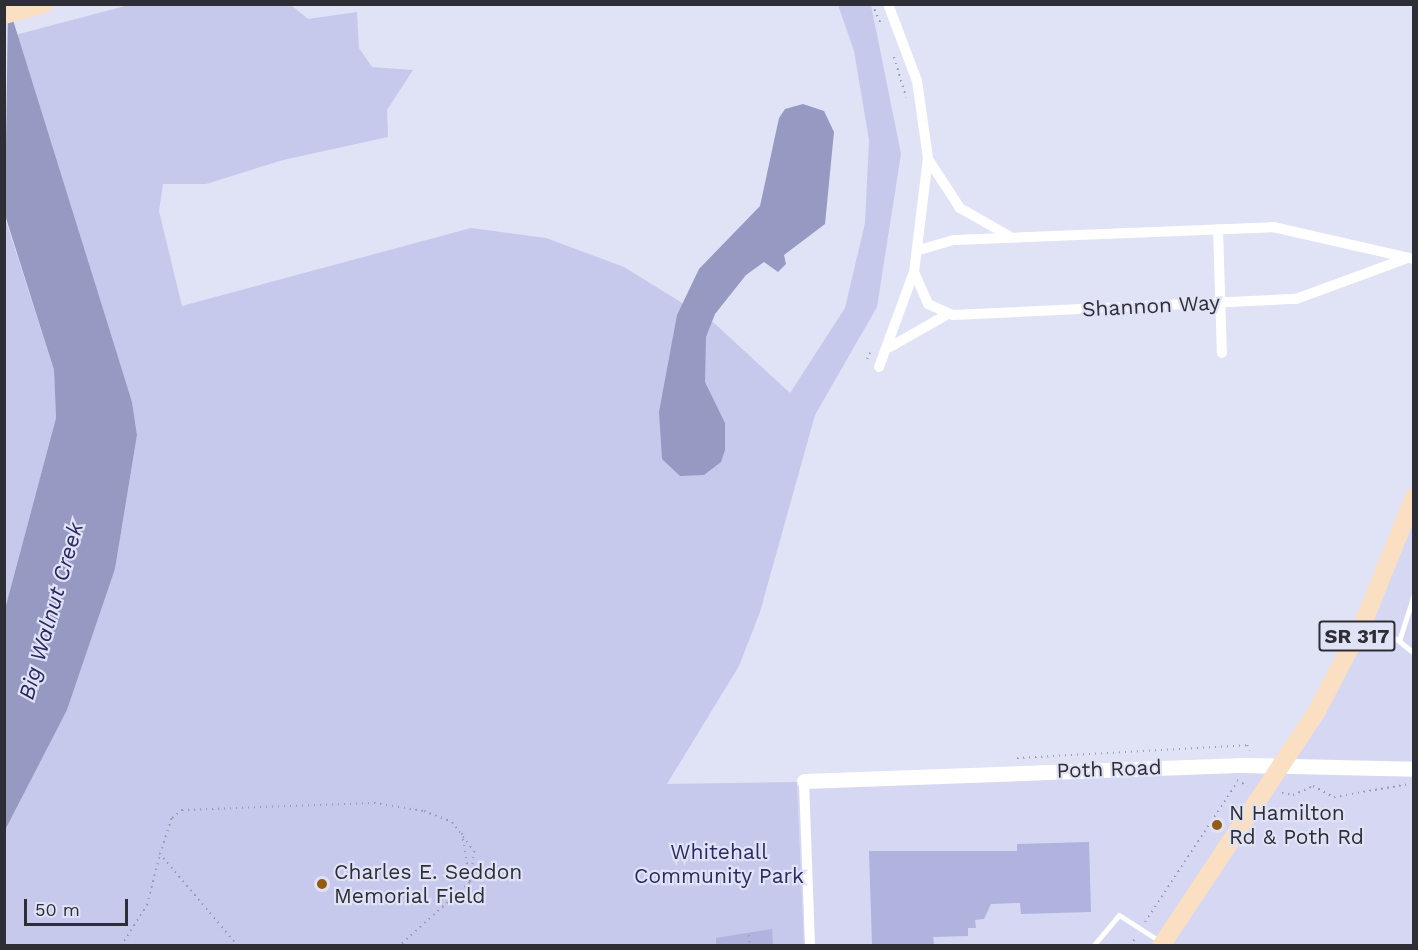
<!DOCTYPE html>
<html>
<head>
<meta charset="utf-8">
<style>
	body { margin:0 }
	#map { position:relative; width:1418px; height:950px; overflow:hidden; background:#e0e2f6; font-family:"Work Sans",sans-serif }
	div>[style] { position:absolute }
	.built>* { inset:0; background:#d6d8f3 }
	.green>* { inset:0; background:#c6c9eb }
	.water>* { inset:0; background:#9699c1 }
	.building>* { inset:0; background:#afb3dd }
	.path>* { height:2px; margin-top:-1px; transform-origin:0; background:repeating-linear-gradient(90deg,#9a9bab 0 1.5px,transparent 0 6px) }
	.lane>* { height:5px; margin:-2.5px; padding:0 2.5px; transform-origin:2.5px; border-radius:2.5px; background:#fff }
	.street>* { height:10px; margin:-5px; padding:0 5px; transform-origin:5px; border-radius:5px; background:#fff }
	.secondary>* { height:15px; margin:-7.5px; padding:0 7.5px; transform-origin:7.5px; border-radius:7.5px; background:#fff }
	.primary>* { height:18px; margin:-9px; padding:0 9px; transform-origin:9px; border-radius:9px; background:#fadfc3 }
	.dots>* { width:16px; height:16px; translate:-50% -50%; box-sizing:border-box; border:3px solid #e0e2f6; border-radius:50% }
	span { translate:-50% -50%; white-space:nowrap; text-align:center; line-height:1.15; -webkit-text-stroke:4.5px #e0e2f6; paint-order:stroke }
	.shield-label span { padding:2px 4px; background:#e0e2f6; border:2px solid; border-radius:4px; -webkit-text-stroke-width:0 }
	.shield-label { font-size:20px; color:#2e2e36; font-weight:700 }
	.street-label { font-size:21px; color:#2e2e36 }
	.poi-label { font-size:21px; color:#2e2e36 }
	.left { translate:0 -50%; text-align:left }
	.park-label { font-size:21px; color:#2c2b5f }
	.water-label { font-size:22px; color:#2a285c; font-style:italic }
	.frame { position:absolute; inset:0; border:6px solid #2e2e36; pointer-events:none }
	.scale { position:absolute; left:24px; top:899px; width:104px; height:27px; box-sizing:border-box; border:3px solid #2e2e36; border-top:0; padding-left:8px; font-size:18px; line-height:21px; white-space:nowrap; color:#2e2e36; -webkit-text-stroke:4px #e0e2f6; paint-order:stroke }
</style>
</head>
<body>
<div id="map">
	<div class="built">
		<div style="clip-path:polygon(1413px 489px,1413px 945px,804px 945px,797px 782px,1284px 769px,1339px 676px)"></div>
	</div>
	<div class="green">
		<div style="clip-path:polygon(129px 5px,291px 5px,308px 19px,357px 12px,359px 48px,372px 67px,413px 70px,387px 110px,388px 137px,283px 160px,206px 184px,163px 184px,159px 211px,182px 306px,471px 228px,546px 238px,624px 267px,713px 322px,790px 393px,845px 308px,865px 223px,869px 140px,854px 51px,838px 5px,871px 5px,901px 154px,877px 307px,815px 415px,760px 612px,739px 666px,667px 784px,797px 782px,804px 945px,5px 945px,4px 830px,67px 710px,115px 569px,137px 435px,132px 402px,15px 35px)"></div>
		<div style="clip-path:polygon(4px 215px,54px 370px,56px 418px,5px 609px)"></div>
	</div>
	<div class="water">
		<div style="clip-path:polygon(8px 4px,132px 402px,137px 435px,115px 569px,67px 710px,5px 830px,5px 609px,56px 418px,54px 370px,5px 215px)"></div>
		<div style="clip-path:polygon(803px 104px,824px 111px,834px 132px,825px 224px,784px 255px,786px 264px,778px 272px,764px 262px,746px 275px,715px 314px,706px 337px,705px 382px,725px 423px,725px 450px,721px 462px,704px 475px,680px 476px,662px 459px,659px 412px,677px 315px,699px 269px,760px 206px,779px 118px,785px 109px)"></div>
	</div>
	<div class="building">
		<div style="clip-path:polygon(1089px 842px,1091px 912px,1021px 914px,1020px 903px,991px 904px,984px 919px,975px 920px,976px 928px,968px 928px,968px 936px,933px 937px,934px 945px,872px 945px,869px 851px,1017px 851px,1017px 844px)"></div>
		<div style="clip-path:polygon(772px 929px,773px 945px,716px 945px,716px 938px)"></div>
	</div>
	<div class="path">
		<div style="left:872px;top:4px;width:24px;rotate:66deg"></div>
		<div style="left:894px;top:57px;width:42px;rotate:73.3deg"></div>
		<div style="left:867px;top:359px;width:7px;rotate:-63deg"></div>
		<div style="left:1017px;top:758px;width:230px;rotate:-3.2deg"></div>
		<div style="left:1247px;top:745px;width:6px;rotate:59deg"></div>
		<div style="left:1237px;top:780px;width:12px;rotate:31deg"></div>
		<div style="left:1282px;top:793px;width:11px;rotate:10deg"></div>
		<div style="left:1293px;top:795px;width:22px;rotate:-24deg"></div>
		<div style="left:1313px;top:786px;width:24px;rotate:28deg"></div>
		<div style="left:1334px;top:797px;width:76px;rotate:-9.8deg"></div>
		<div style="left:462px;top:833px;width:50px;rotate:80.7deg"></div>
		<div style="left:1145px;top:922px;width:165px;rotate:-56.6deg"></div>
		<div style="left:749px;top:935px;width:11px;rotate:85deg"></div>
		<div style="left:121px;top:946px;width:49px;rotate:-57.6deg"></div>
		<div style="left:147px;top:905px;width:53px;rotate:-75.7deg"></div>
		<div style="left:238px;top:946px;width:121px;rotate:-130.3deg"></div>
		<div style="left:160px;top:854px;width:38px;rotate:-72deg"></div>
		<div style="left:172px;top:818px;width:13px;rotate:-39deg"></div>
		<div style="left:182px;top:810px;width:192px;rotate:-2.1deg"></div>
		<div style="left:374px;top:803px;width:51px;rotate:9.1deg"></div>
		<div style="left:424px;top:811px;width:30px;rotate:21deg"></div>
		<div style="left:452px;top:822px;width:36px;rotate:53deg"></div>
		<div style="left:474px;top:851px;width:31px;rotate:97deg"></div>
		<div style="left:470px;top:882px;width:96px;rotate:138deg"></div>
		<div style="left:1130px;top:946px;width:11px;rotate:-56deg"></div>
	</div>
	<div class="lane">
		<div style="left:1414px;top:594px;width:49px;rotate:107.7deg"></div>
		<div style="left:1399px;top:641px;width:19px;rotate:39deg"></div>
		<div style="left:1367px;top:623px;width:37px;rotate:29deg"></div>
		<div style="left:1093px;top:946px;width:40px;rotate:-50deg"></div>
		<div style="left:1119px;top:915px;width:50px;rotate:32.7deg"></div>
	</div>
	<div class="street">
		<div style="left:928px;top:159px;width:59px;rotate:56.9deg"></div>
		<div style="left:960px;top:208px;width:56px;rotate:29.7deg"></div>
		<div style="left:1218px;top:229px;width:124px;rotate:88.2deg"></div>
		<div style="left:919px;top:250px;width:37px;rotate:-16deg"></div>
		<div style="left:955px;top:240px;width:318px;rotate:-2.3deg"></div>
		<div style="left:1273px;top:227px;width:145px;rotate:12.8deg"></div>
		<div style="left:914px;top:272px;width:35px;rotate:66deg"></div>
		<div style="left:928px;top:304px;width:27px;rotate:24deg"></div>
		<div style="left:953px;top:315px;width:343px;rotate:-2.7deg"></div>
		<div style="left:1296px;top:299px;width:116px;rotate:-20.2deg"></div>
		<div style="left:890px;top:347px;width:64px;rotate:-29.7deg"></div>
		<div style="left:879px;top:367px;width:101px;rotate:-69.8deg"></div>
		<div style="left:914px;top:272px;width:115px;rotate:-83deg"></div>
		<div style="left:928px;top:158px;width:78px;rotate:-98.1deg"></div>
		<div style="left:917px;top:81px;width:82px;rotate:-110.6deg"></div>
		<div style="left:804px;top:781px;width:165px;rotate:87.9deg"></div>
	</div>
	<div class="secondary">
		<div style="left:804px;top:781px;width:440px;rotate:-2.1deg"></div>
		<div style="left:1244px;top:765px;width:170px;rotate:1.3deg"></div>
	</div>
	<div class="primary">
		<div style="left:4px;top:15px;width:42px;rotate:-15deg"></div>
		<div style="left:1161px;top:946px;width:282px;rotate:-56.4deg"></div>
		<div style="left:1317px;top:711px;width:102px;rotate:-62.4deg"></div>
		<div style="left:1364px;top:621px;width:134px;rotate:-68deg"></div>
	</div>
	<div class="dots">
		<div style="left:1217px;top:825px;background:#935b14"></div>
		<div style="left:322px;top:884px;background:#935b14"></div>
	</div>
	<div class="shield-label">
		<span style="left:1357px;top:636px">SR 317</span>
	</div>
	<div class="street-label">
		<span style="left:1151px;top:306px;rotate:-3deg">Shannon Way</span>
		<span style="left:1109px;top:769px;rotate:-2deg">Poth Road</span>
	</div>
	<div class="poi-label">
		<span class="left" style="left:1229px;top:825px">N Hamilton<br>Rd &amp; Poth Rd</span>
		<span class="left" style="left:334px;top:884px">Charles E. Seddon<br>Memorial Field</span>
	</div>
	<div class="park-label">
		<span style="left:719px;top:864px">Whitehall<br>Community Park</span>
	</div>
	<div class="water-label">
		<span style="left:51px;top:611px;rotate:-74deg">Big Walnut Creek</span>
	</div>
	<div class="frame"></div>
	<div class="scale">50 m</div>
</div>
</body>
</html>
